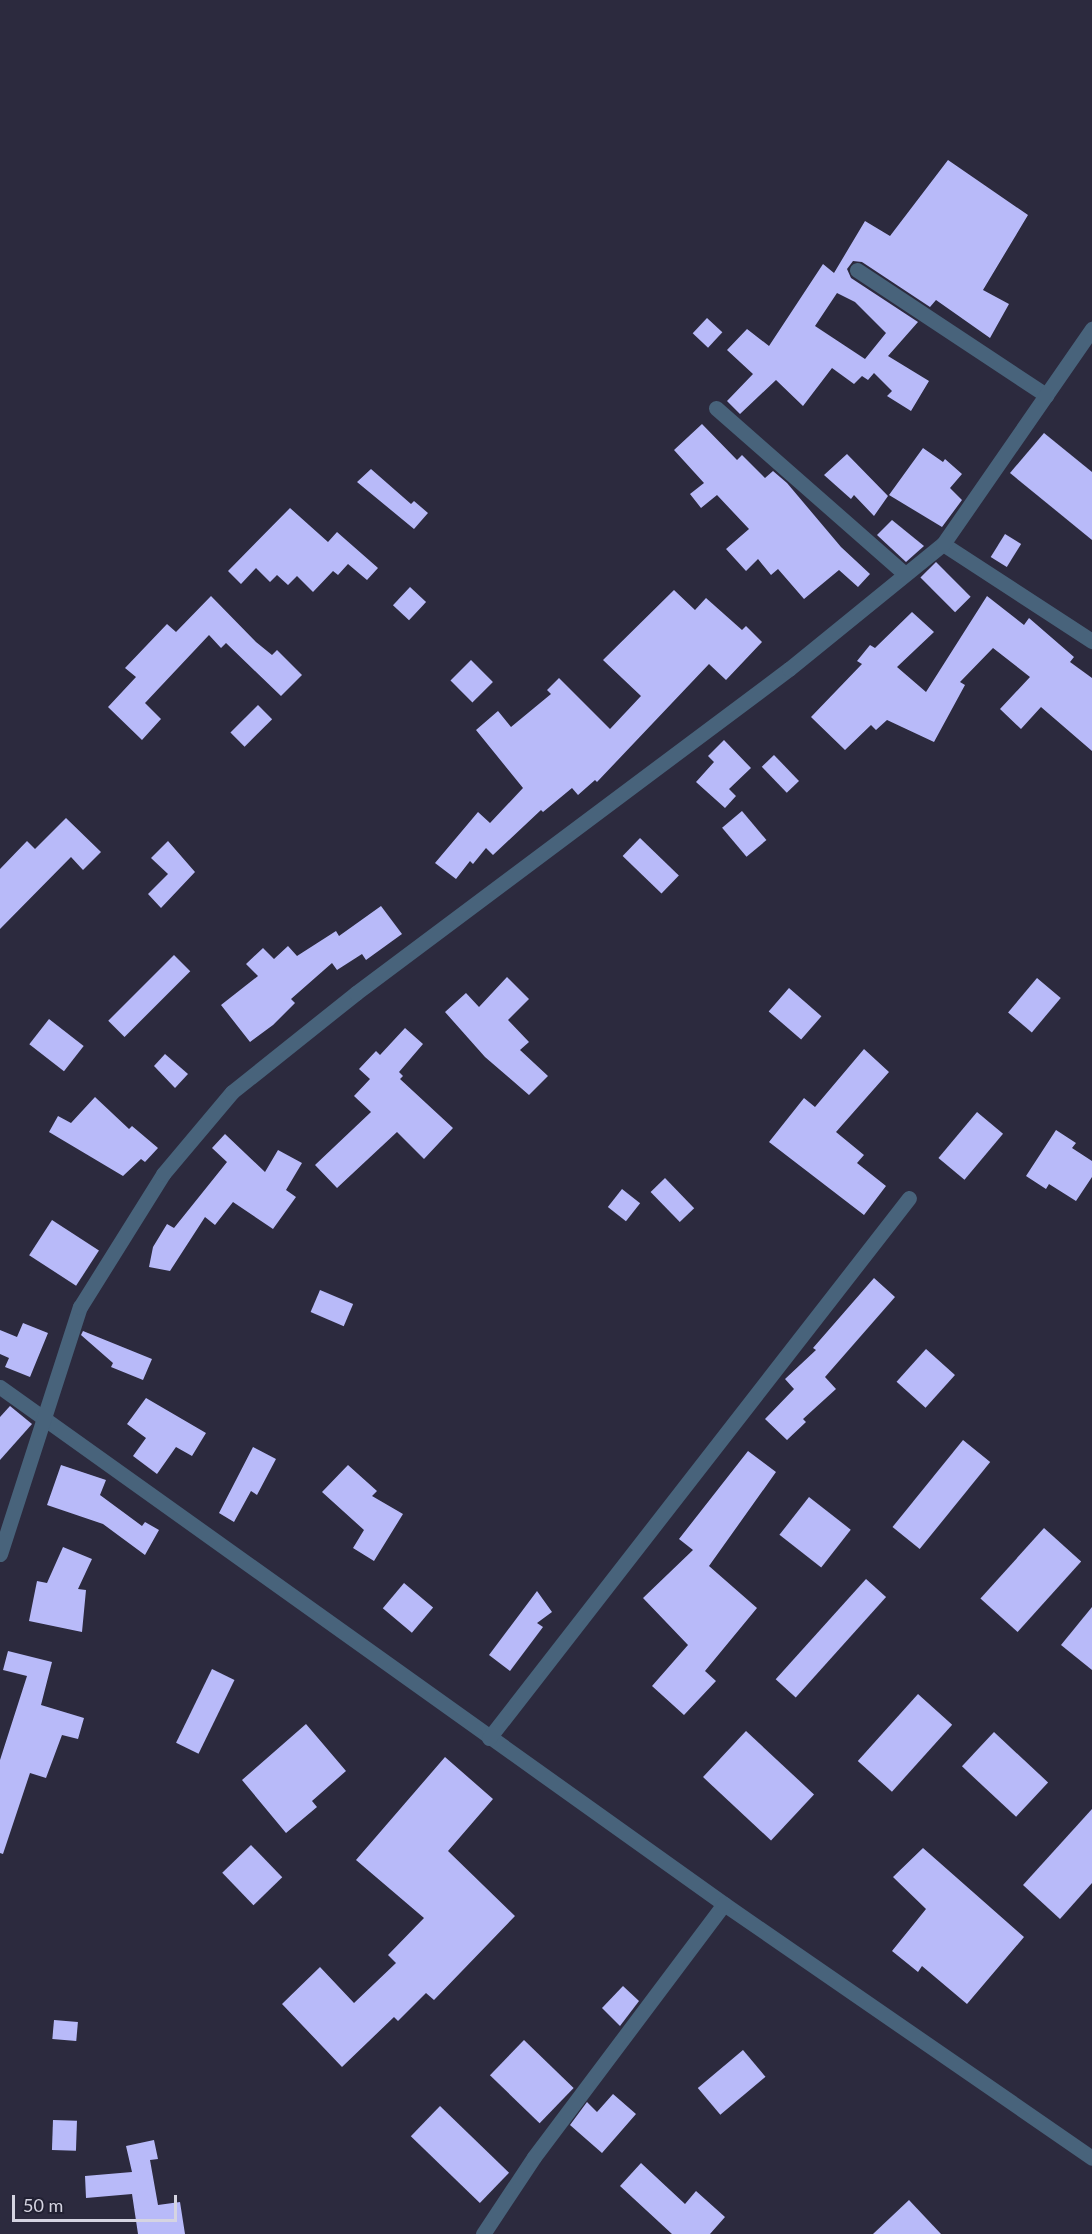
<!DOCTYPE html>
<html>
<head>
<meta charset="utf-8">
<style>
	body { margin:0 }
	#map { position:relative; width:1092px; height:2234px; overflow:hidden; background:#2c2a3e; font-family:Lato,sans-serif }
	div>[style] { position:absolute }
	.building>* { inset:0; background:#b8baf9; transform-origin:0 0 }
	.minor>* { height:15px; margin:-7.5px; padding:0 7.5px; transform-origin:7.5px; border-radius:7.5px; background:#48637b }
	span { translate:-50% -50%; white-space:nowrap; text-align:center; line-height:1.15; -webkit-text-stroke:6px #222133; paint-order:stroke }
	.scale { position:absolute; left:12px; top:2195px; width:165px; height:27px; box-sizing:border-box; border:3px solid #d5d4e1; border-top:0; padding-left:8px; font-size:18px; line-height:21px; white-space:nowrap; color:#d5d4e1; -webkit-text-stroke:4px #222133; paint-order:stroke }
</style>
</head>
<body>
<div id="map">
	<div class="building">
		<div style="clip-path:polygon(evenodd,948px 160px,1028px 215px,983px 290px,1009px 304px,990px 338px,936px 300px,930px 307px,862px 262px,853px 261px,847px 269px,851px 278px,918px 322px,888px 356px,929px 381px,911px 411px,887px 396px,892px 391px,874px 373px,868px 380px,862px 376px,854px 384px,832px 368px,803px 406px,776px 380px,740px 414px,727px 401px,753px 374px,727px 350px,747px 329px,769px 346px,823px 264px,834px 273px,865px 221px,890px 236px,948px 160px,837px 293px,855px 302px,886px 333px,865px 359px,815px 326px,837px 293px)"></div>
		<div style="left:707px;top:318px;width:21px;height:21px;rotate:43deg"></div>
		<div style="clip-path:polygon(702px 424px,737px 460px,742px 455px,765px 478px,773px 471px,787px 483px,841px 547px,870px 574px,858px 587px,839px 570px,804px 599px,778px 569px,771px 575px,758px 559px,746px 571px,726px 549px,749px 529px,717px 495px,701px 508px,690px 494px,704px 483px,674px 450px)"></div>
		<div style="clip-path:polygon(1044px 433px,1092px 472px,1092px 540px,1010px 473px)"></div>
		<div style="clip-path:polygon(923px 448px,943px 462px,945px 459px,962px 474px,950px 488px,962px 500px,942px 527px,889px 495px)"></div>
		<div style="clip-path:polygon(847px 454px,888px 496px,874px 516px,854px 495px,851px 499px,824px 475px)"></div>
		<div style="clip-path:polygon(371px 469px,411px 504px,414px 501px,428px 513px,414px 529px,357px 482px)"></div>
		<div style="clip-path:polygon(290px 508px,328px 542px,337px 532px,378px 568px,367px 580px,348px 564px,338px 575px,333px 571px,313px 592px,297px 576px,288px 585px,277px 575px,270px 582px,256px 568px,241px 584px,228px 571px)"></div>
		<div style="clip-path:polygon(892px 520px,924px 546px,906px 562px,877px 535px)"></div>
		<div style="left:1005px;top:534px;width:19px;height:27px;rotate:32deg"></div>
		<div style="left:936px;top:562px;width:49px;height:22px;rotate:45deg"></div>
		<div style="left:410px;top:587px;width:22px;height:25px;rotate:43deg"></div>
		<div style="clip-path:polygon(674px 590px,695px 610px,706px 598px,742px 630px,746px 626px,762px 642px,726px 680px,709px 664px,597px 782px,595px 780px,578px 795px,572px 788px,543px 812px,541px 810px,493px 855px,486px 848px,473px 864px,470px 861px,456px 879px,435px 863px,478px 812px,490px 823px,523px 788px,476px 730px,498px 711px,511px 727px,551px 694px,547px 690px,559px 678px,610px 729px,641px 696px,603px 660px)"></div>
		<div style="clip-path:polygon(211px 596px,256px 642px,272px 655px,277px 650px,302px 675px,281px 696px,226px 643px,221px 648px,209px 635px,145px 703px,161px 719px,142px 740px,108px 707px,136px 677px,125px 668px,167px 624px,176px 632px)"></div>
		<div style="clip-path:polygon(987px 596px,1024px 625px,1029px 618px,1074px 657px,1070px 662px,1092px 678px,1092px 751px,1041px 707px,1021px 729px,1000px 709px,1030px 677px,993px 648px,960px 682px,965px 685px,934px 742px,887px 720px,876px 730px,871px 725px,845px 750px,811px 717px,862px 664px,857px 661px,870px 645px,875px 648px,912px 612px,934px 632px,897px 667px,926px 692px)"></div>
		<div style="left:471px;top:660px;width:31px;height:29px;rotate:45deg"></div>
		<div style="left:258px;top:705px;width:20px;height:39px;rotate:45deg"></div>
		<div style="clip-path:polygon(724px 740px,751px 768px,729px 789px,736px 796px,725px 808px,696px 782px,714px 762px,708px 756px)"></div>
		<div style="left:774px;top:755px;width:36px;height:17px;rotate:46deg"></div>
		<div style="left:742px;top:811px;width:38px;height:26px;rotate:50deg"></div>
		<div style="clip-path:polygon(66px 818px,101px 852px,83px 870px,71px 857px,0 929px,0 869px,27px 841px,35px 849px)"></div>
		<div style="left:640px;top:838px;width:54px;height:25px;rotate:44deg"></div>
		<div style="clip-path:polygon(168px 841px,195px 872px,161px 908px,148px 894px,168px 874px,151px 858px)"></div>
		<div style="clip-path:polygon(381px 906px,402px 934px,366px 960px,362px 954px,337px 970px,332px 963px,291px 999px,295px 1003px,273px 1025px,250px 1042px,221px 1005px,258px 976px,246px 964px,263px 948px,274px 959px,288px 946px,297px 956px,336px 931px,339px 936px)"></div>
		<div style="left:174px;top:955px;width:23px;height:93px;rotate:45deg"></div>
		<div style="clip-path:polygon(507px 977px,529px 999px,508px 1020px,529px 1042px,520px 1050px,548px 1076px,529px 1095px,485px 1057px,445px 1012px,466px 993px,479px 1007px)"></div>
		<div style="left:1037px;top:978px;width:31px;height:45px;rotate:40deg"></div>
		<div style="left:789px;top:988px;width:43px;height:31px;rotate:41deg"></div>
		<div style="left:49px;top:1019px;width:44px;height:32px;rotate:38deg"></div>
		<div style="clip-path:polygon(405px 1028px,423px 1044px,399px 1072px,403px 1076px,400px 1079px,453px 1128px,424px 1159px,397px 1132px,337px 1188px,315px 1165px,371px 1112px,354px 1096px,370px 1079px,359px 1069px,376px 1051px,380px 1055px)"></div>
		<div style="clip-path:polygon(864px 1049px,889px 1072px,836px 1132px,864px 1155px,857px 1163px,886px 1186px,864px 1215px,769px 1142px,804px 1098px,815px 1107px)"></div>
		<div style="clip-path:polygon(165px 1054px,188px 1074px,175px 1088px,154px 1066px)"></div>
		<div style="clip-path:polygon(95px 1097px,129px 1129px,132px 1126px,158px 1148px,145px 1162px,141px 1159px,123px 1176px,49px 1132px,58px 1116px,71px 1123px)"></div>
		<div style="left:977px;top:1112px;width:34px;height:60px;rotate:40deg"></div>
		<div style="clip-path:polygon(1056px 1130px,1076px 1143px,1072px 1148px,1092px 1161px,1092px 1177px,1076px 1201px,1049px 1184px,1046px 1189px,1026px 1176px)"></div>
		<div style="clip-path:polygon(225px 1134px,265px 1172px,278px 1150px,302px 1163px,286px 1190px,296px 1197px,273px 1229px,233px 1202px,215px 1225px,205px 1217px,170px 1271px,149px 1267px,153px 1247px,167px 1224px,174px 1228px,227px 1162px,212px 1148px)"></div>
		<div style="left:665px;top:1178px;width:42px;height:20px;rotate:46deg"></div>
		<div style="left:622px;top:1189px;width:23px;height:23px;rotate:38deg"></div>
		<div style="left:52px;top:1220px;width:56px;height:42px;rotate:33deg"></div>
		<div style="clip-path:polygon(874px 1278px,895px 1297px,825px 1377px,836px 1389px,803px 1419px,806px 1422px,787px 1440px,765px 1419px,794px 1389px,785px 1379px,816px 1350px,813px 1348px)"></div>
		<div style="left:320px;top:1290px;width:36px;height:24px;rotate:23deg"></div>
		<div style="clip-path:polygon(23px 1323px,48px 1333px,30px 1377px,5px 1367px,9px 1358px,0 1354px,0 1330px,17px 1337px)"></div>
		<div style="clip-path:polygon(83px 1331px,152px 1359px,143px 1380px,111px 1367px,113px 1363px,81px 1335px)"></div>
		<div style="left:926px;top:1349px;width:39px;height:44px;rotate:42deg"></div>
		<div style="clip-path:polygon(146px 1398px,206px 1433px,192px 1456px,176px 1447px,157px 1474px,133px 1456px,146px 1438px,127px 1424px)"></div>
		<div style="clip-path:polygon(10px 1406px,32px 1424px,0 1460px,0 1417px)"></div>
		<div style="left:963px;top:1440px;width:35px;height:112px;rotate:39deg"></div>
		<div style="clip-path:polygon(253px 1447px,276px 1459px,257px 1495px,251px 1491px,234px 1522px,219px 1513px)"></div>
		<div style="clip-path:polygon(748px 1451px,776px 1472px,709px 1566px,757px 1608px,705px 1671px,716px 1681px,684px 1715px,652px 1686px,688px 1645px,643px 1598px,693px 1550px,679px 1539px)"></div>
		<div style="clip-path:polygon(61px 1465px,106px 1480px,100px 1495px,142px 1526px,145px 1522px,159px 1530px,145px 1555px,103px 1524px,47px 1505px)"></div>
		<div style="clip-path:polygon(348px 1465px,377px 1491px,372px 1496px,403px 1514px,374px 1561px,353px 1548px,364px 1530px,322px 1492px)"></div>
		<div style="left:809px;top:1497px;width:53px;height:48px;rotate:38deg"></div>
		<div style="left:1044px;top:1528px;width:50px;height:95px;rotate:42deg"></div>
		<div style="clip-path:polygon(63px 1547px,92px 1559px,78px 1589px,86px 1590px,82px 1632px,29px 1621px,37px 1581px,47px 1583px)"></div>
		<div style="left:866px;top:1579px;width:27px;height:135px;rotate:42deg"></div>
		<div style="left:404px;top:1583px;width:38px;height:33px;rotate:40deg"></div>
		<div style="clip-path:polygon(537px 1591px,552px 1612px,537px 1623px,543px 1627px,510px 1671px,489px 1655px)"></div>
		<div style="clip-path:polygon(1092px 1607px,1092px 1670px,1061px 1645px)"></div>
		<div style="clip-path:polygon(8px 1651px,52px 1662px,41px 1705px,84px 1718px,78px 1739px,62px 1735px,46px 1778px,30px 1773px,3px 1854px,0 1853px,0 1760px,27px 1676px,3px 1670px)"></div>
		<div style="left:212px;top:1669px;width:25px;height:82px;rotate:26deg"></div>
		<div style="left:918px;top:1694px;width:46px;height:90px;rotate:42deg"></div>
		<div style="clip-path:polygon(306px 1724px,346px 1771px,312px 1801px,317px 1807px,286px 1833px,242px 1780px)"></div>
		<div style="left:746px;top:1731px;width:93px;height:63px;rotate:43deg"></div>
		<div style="left:994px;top:1732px;width:74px;height:47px;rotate:43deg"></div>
		<div style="clip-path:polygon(445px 1757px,493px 1799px,448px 1851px,515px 1916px,434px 2000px,426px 1993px,398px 2021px,394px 2017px,342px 2067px,282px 2004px,320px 1967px,354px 2003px,396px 1963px,388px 1955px,424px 1918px,356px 1860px)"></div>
		<div style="clip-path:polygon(1092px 1809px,1092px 1883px,1060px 1919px,1023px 1885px)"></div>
		<div style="left:251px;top:1845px;width:45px;height:40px;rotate:46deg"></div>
		<div style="clip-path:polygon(923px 1848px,1024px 1937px,967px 2004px,922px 1966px,918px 1972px,892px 1951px,926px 1909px,893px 1877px)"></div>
		<div style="clip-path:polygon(623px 1986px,639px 2001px,620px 2026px,602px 2008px)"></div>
		<div style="left:54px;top:2020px;width:24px;height:19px;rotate:5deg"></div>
		<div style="left:524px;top:2040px;width:69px;height:49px;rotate:44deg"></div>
		<div style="left:743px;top:2050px;width:35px;height:59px;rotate:50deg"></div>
		<div style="clip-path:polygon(613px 2094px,636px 2114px,602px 2153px,570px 2125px,587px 2102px,597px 2112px)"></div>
		<div style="left:440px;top:2106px;width:96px;height:42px;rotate:44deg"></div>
		<div style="left:53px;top:2120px;width:24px;height:30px;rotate:2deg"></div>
		<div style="clip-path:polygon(154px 2140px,158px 2159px,150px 2160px,158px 2205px,180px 2202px,185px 2234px,138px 2234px,132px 2194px,86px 2198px,85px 2176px,132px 2172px,126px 2146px)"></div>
		<div style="clip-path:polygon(641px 2163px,685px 2204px,696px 2191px,725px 2217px,710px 2234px,672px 2234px,620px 2186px)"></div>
		<div style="clip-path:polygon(909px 2200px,941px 2234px,873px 2234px)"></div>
	</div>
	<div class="minor">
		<div style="left:857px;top:270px;width:227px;rotate:33.5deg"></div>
		<div style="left:716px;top:408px;width:249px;rotate:41.3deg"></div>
		<div style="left:943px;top:544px;width:178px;rotate:33.1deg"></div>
		<div style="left:0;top:1387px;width:890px;rotate:35.53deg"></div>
		<div style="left:724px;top:1904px;width:447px;rotate:34.6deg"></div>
		<div style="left:0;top:1554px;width:260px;rotate:-72.1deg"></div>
		<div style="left:80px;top:1307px;width:157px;rotate:-58deg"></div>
		<div style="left:163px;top:1174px;width:107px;rotate:-49.9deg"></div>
		<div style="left:232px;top:1092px;width:159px;rotate:-38.6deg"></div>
		<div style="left:356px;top:993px;width:541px;rotate:-36.81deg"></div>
		<div style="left:789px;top:669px;width:198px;rotate:-39.1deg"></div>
		<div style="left:943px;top:544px;width:262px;rotate:-55.3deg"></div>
		<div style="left:489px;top:1738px;width:684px;rotate:-52.13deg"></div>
		<div style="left:483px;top:2234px;width:92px;rotate:-56.5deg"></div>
		<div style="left:534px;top:2157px;width:316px;rotate:-53.1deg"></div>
	</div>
	<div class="scale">50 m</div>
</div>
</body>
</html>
